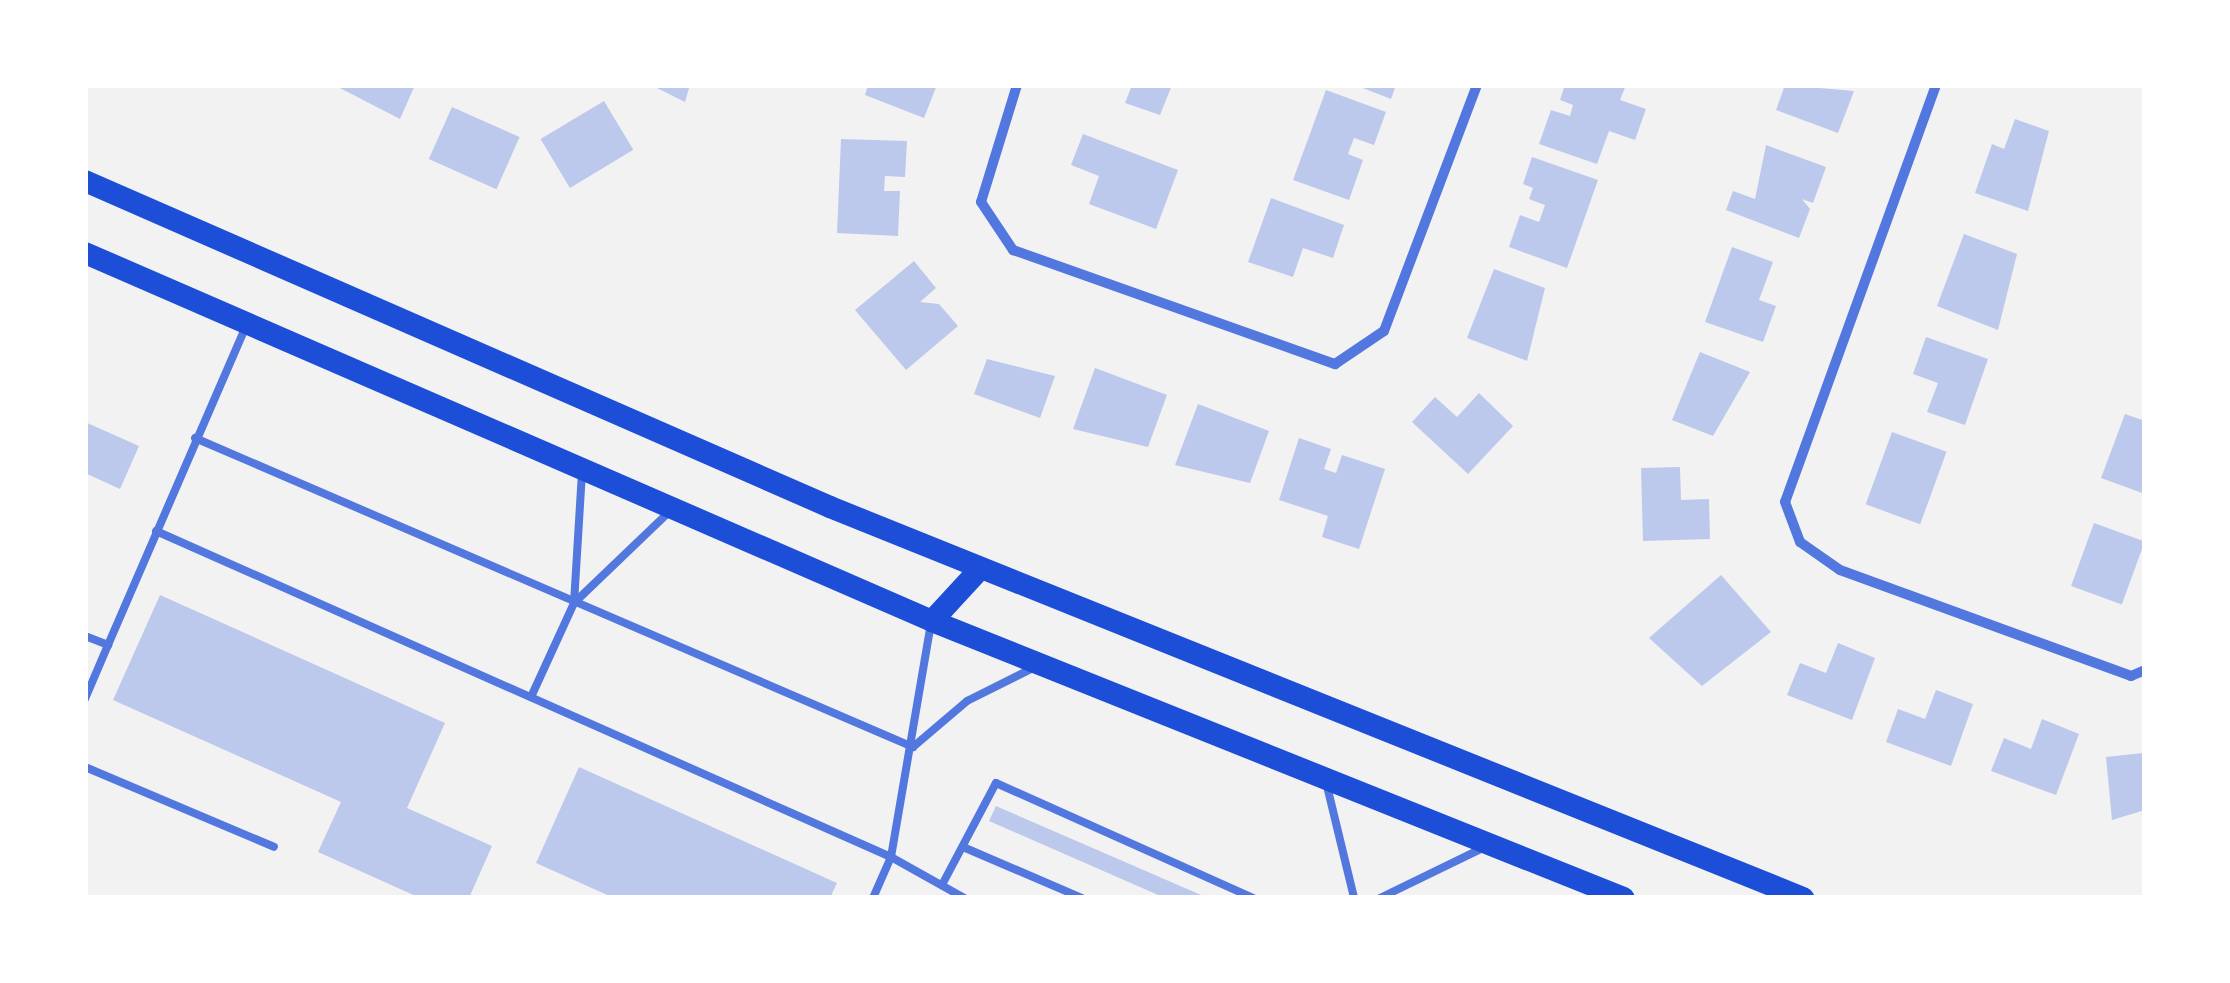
<!DOCTYPE html>
<html>
<head>
<meta charset="utf-8">
<style>
	body { margin:0 }
	#map { position:relative; width:2230px; height:983px; overflow:hidden; background:#f2f2f2; font-family:"Source Sans 3",sans-serif }
	div>[style] { position:absolute }
	.building>* { inset:0; background:#bdc9ec; transform-origin:0 0 }
	.service>* { height:8px; margin:-4px; padding:0 4px; transform-origin:4px; border-radius:4px; background:#5277de }
	.minor>* { height:10px; margin:-5px; padding:0 5px; transform-origin:5px; border-radius:5px; background:#5277de }
	.primary>* { height:22px; margin:-11px; padding:0 11px; transform-origin:11px; border-radius:11px; background:#1d4ed8 }
	span { translate:-50% -50%; white-space:nowrap; text-align:center; line-height:1.15; -webkit-text-stroke:10px #fff; paint-order:stroke }
	.frame { position:absolute; inset:0; border:88px solid #fff; pointer-events:none }
</style>
</head>
<body>
<div id="map">
	<div class="building">
		<div style="clip-path:polygon(334px 85px,415px 85px,400px 119px)"></div>
		<div style="clip-path:polygon(651px 85px,690px 85px,685px 102px)"></div>
		<div style="clip-path:polygon(868px 85px,937px 85px,924px 118px,865px 95px)"></div>
		<div style="clip-path:polygon(1132px 85px,1172px 85px,1160px 115px,1125px 103px)"></div>
		<div style="clip-path:polygon(1355px 85px,1396px 85px,1391px 99px)"></div>
		<div style="clip-path:polygon(1565px 85px,1626px 85px,1620px 100px,1646px 109px,1635px 140px,1609px 131px,1597px 164px,1539px 144px,1551px 110px,1570px 116px,1573px 105px,1560px 100px)"></div>
		<div style="clip-path:polygon(1785px 85px,1854px 91px,1838px 133px,1776px 110px)"></div>
		<div style="clip-path:polygon(1326px 90px,1386px 112px,1374px 145px,1354px 138px,1348px 154px,1363px 160px,1349px 200px,1293px 180px)"></div>
		<div style="left:604px;top:101px;width:57px;height:74px;rotate:59deg"></div>
		<div style="left:452px;top:107px;width:74px;height:57px;rotate:24deg"></div>
		<div style="clip-path:polygon(2015px 119px,2049px 131px,2028px 211px,1975px 193px,1992px 144px,2004px 149px)"></div>
		<div style="clip-path:polygon(1083px 134px,1178px 170px,1156px 229px,1089px 204px,1099px 176px,1071px 165px)"></div>
		<div style="clip-path:polygon(841px 139px,907px 141px,905px 177px,885px 176px,884px 191px,900px 191px,898px 236px,837px 233px)"></div>
		<div style="clip-path:polygon(1766px 145px,1826px 167px,1813px 203px,1802px 199px,1810px 209px,1799px 238px,1726px 210px,1733px 191px,1755px 199px)"></div>
		<div style="clip-path:polygon(1532px 157px,1598px 180px,1567px 268px,1509px 247px,1520px 215px,1539px 222px,1545px 205px,1529px 199px,1533px 188px,1523px 184px)"></div>
		<div style="clip-path:polygon(1271px 198px,1344px 225px,1333px 258px,1303px 248px,1293px 277px,1248px 262px)"></div>
		<div style="clip-path:polygon(1964px 234px,2017px 254px,1998px 330px,1937px 306px)"></div>
		<div style="clip-path:polygon(1732px 247px,1773px 262px,1759px 300px,1776px 306px,1763px 342px,1705px 322px)"></div>
		<div style="clip-path:polygon(914px 261px,936px 288px,920px 302px,939px 304px,958px 326px,906px 370px,855px 310px)"></div>
		<div style="clip-path:polygon(1494px 269px,1545px 288px,1527px 361px,1467px 338px)"></div>
		<div style="clip-path:polygon(1926px 337px,1988px 359px,1965px 425px,1927px 412px,1938px 383px,1913px 374px)"></div>
		<div style="clip-path:polygon(1700px 352px,1750px 372px,1713px 436px,1672px 420px)"></div>
		<div style="clip-path:polygon(987px 359px,1055px 376px,1040px 418px,974px 394px)"></div>
		<div style="clip-path:polygon(1095px 368px,1167px 395px,1148px 447px,1073px 429px)"></div>
		<div style="clip-path:polygon(1479px 393px,1513px 426px,1468px 474px,1412px 422px,1435px 397px,1457px 417px)"></div>
		<div style="clip-path:polygon(1198px 404px,1269px 431px,1250px 483px,1175px 465px)"></div>
		<div style="clip-path:polygon(2125px 414px,2145px 421px,2145px 494px,2101px 478px)"></div>
		<div style="clip-path:polygon(85px 422px,139px 446px,120px 489px,85px 473px)"></div>
		<div style="left:1892px;top:432px;width:58px;height:77px;rotate:20deg"></div>
		<div style="clip-path:polygon(1299px 438px,1331px 449px,1324px 469px,1336px 473px,1342px 455px,1385px 469px,1359px 549px,1322px 537px,1328px 516px,1279px 500px)"></div>
		<div style="clip-path:polygon(1680px 467px,1681px 500px,1709px 499px,1710px 539px,1643px 541px,1641px 468px)"></div>
		<div style="left:2094px;top:523px;width:54px;height:67px;rotate:20deg"></div>
		<div style="clip-path:polygon(1721px 575px,1771px 632px,1702px 686px,1649px 638px)"></div>
		<div style="clip-path:polygon(160px 595px,445px 723px,407px 808px,492px 846px,469px 898px,420px 898px,318px 852px,341px 802px,113px 700px)"></div>
		<div style="clip-path:polygon(1838px 643px,1875px 658px,1852px 720px,1787px 695px,1800px 663px,1826px 673px)"></div>
		<div style="clip-path:polygon(1936px 690px,1973px 704px,1951px 766px,1886px 742px,1898px 709px,1925px 719px)"></div>
		<div style="clip-path:polygon(2042px 719px,2079px 734px,2056px 795px,1991px 771px,2004px 738px,2031px 749px)"></div>
		<div style="clip-path:polygon(2143px 753px,2145px 810px,2112px 820px,2106px 757px)"></div>
		<div style="clip-path:polygon(579px 767px,837px 883px,830px 898px,614px 898px,536px 863px)"></div>
		<div style="clip-path:polygon(996px 806px,1208px 898px,1165px 898px,989px 821px)"></div>
	</div>
	<div class="service">
		<div style="left:195px;top:438px;width:782px;rotate:23.29deg"></div>
		<div style="left:156px;top:531px;width:804px;rotate:23.92deg"></div>
		<div style="left:891px;top:857px;width:45px;rotate:113.7deg"></div>
		<div style="left:574px;top:603px;width:130px;rotate:-43.8deg"></div>
		<div style="left:931px;top:623px;width:237px;rotate:99.7deg"></div>
		<div style="left:891px;top:857px;width:84px;rotate:29.3deg"></div>
		<div style="left:85px;top:636px;width:25px;rotate:21deg"></div>
		<div style="left:108px;top:645px;width:59px;rotate:113.1deg"></div>
		<div style="left:108px;top:645px;width:345px;rotate:-66.6deg"></div>
		<div style="left:531px;top:697px;width:103px;rotate:-65.4deg"></div>
		<div style="left:574px;top:603px;width:130px;rotate:-86.5deg"></div>
		<div style="left:913px;top:747px;width:71px;rotate:-40.4deg"></div>
		<div style="left:967px;top:701px;width:74px;rotate:-26.6deg"></div>
		<div style="left:85px;top:767px;width:205px;rotate:22.9deg"></div>
		<div style="left:1327px;top:786px;width:115px;rotate:76.4deg"></div>
		<div style="left:963px;top:847px;width:129px;rotate:23.2deg"></div>
		<div style="left:943px;top:883px;width:113px;rotate:-62.1deg"></div>
		<div style="left:996px;top:783px;width:282px;rotate:24.1deg"></div>
		<div style="left:1380px;top:898px;width:114px;rotate:-25.9deg"></div>
	</div>
	<div class="minor">
		<div style="left:1017px;top:85px;width:122px;rotate:107.1deg"></div>
		<div style="left:981px;top:202px;width:58px;rotate:56.3deg"></div>
		<div style="left:1013px;top:250px;width:342px;rotate:19.5deg"></div>
		<div style="left:1335px;top:364px;width:59px;rotate:-34deg"></div>
		<div style="left:1384px;top:331px;width:263px;rotate:-69.3deg"></div>
		<div style="left:1936px;top:85px;width:443px;rotate:109.9deg"></div>
		<div style="left:1785px;top:502px;width:43px;rotate:69.4deg"></div>
		<div style="left:1800px;top:542px;width:49px;rotate:35deg"></div>
		<div style="left:1840px;top:570px;width:310px;rotate:20deg"></div>
		<div style="left:2131px;top:676px;width:15px;rotate:-23deg"></div>
	</div>
	<div class="primary">
		<div style="left:85px;top:181px;width:813px;rotate:23.63deg"></div>
		<div style="left:830px;top:507px;width:1049px;rotate:21.89deg"></div>
		<div style="left:85px;top:253px;width:923px;rotate:23.48deg"></div>
		<div style="left:932px;top:621px;width:745px;rotate:21.82deg"></div>
		<div style="left:932px;top:621px;width:71px;rotate:-47.3deg"></div>
	</div>
	<div class="frame"></div>
</div>
</body>
</html>
